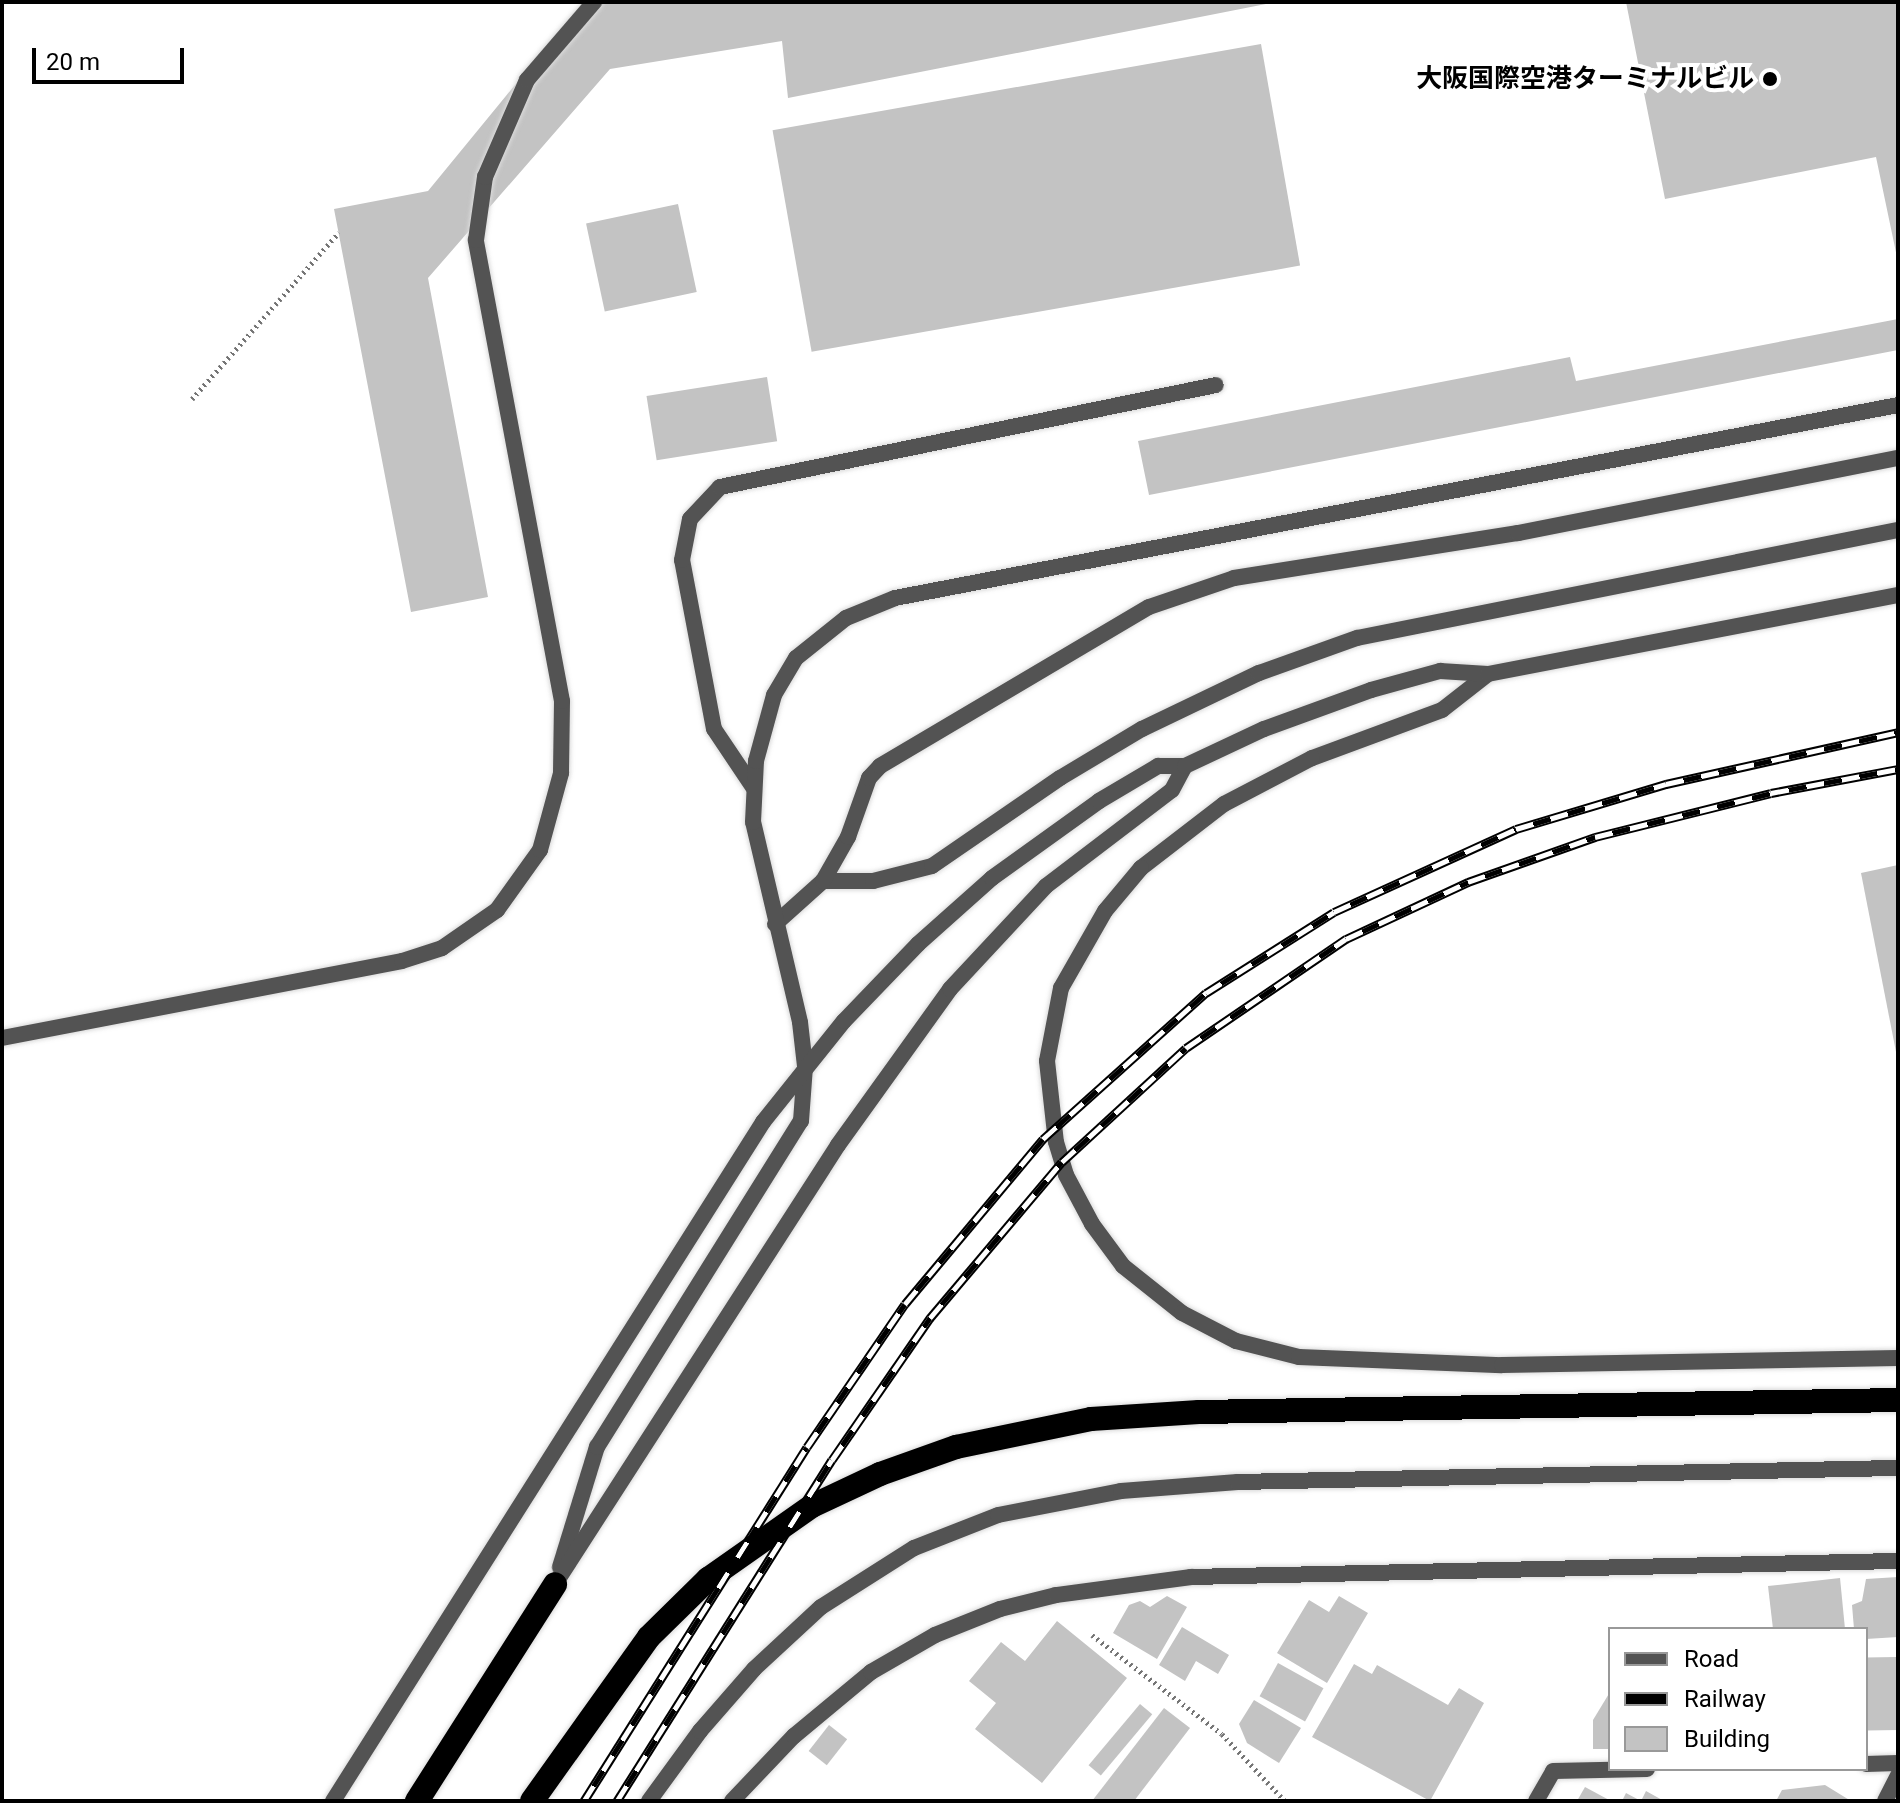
<!DOCTYPE html>
<html>
<head>
<meta charset="utf-8">
<style>
	body { margin:0 }
	#map { position:relative; width:1900px; height:1803px; overflow:hidden; background:#fff; font-family:Roboto,"Noto Sans JP",sans-serif }
	div>[style] { position:absolute }
	.building>* { inset:0; background:#c3c3c3; transform-origin:0 0 }
	.path>* { height:5px; margin-top:-2.5px; transform-origin:0; background:repeating-linear-gradient(90deg,#757575 0 2px,transparent 0 6px) }
	.roads { filter:drop-shadow(0 0 2px #dbdbdb) drop-shadow(0 0 2px #dbdbdb) }
	.service>* { height:16px; margin:-8px; padding:0 8px; transform-origin:8px; border-radius:8px; background:#535353 }
	.minor>* { height:16px; margin:-8px; padding:0 8px; transform-origin:8px; border-radius:8px; background:#535353 }
	.tertiary>* { height:16px; margin:-8px; padding:0 8px; transform-origin:8px; border-radius:8px; background:#535353 }
	.motorway>* { height:24px; margin:-12px; padding:0 12px; transform-origin:12px; border-radius:12px; background:#000 }
	.rail>* { height:9px; margin-top:-4.5px; transform-origin:0; background:repeating-linear-gradient(90deg,#fff 0 18px,#000 0 36px); box-sizing:border-box; border-block:2px solid #000 }
	.dots>* { width:22px; height:22px; translate:-50% -50%; box-sizing:border-box; border:4px solid #fff; border-radius:50% }
	span { translate:-50% -50%; white-space:nowrap; text-align:center; line-height:1.15; -webkit-text-stroke:8px #fff; paint-order:stroke }
	.poi-label { font-size:26px; color:#000; font-weight:700 }
	.right { translate:-100% -50%; text-align:right }
	.frame { position:absolute; inset:0; border:4px solid #000; pointer-events:none }
	.legend { position:absolute; left:1608px; top:1627px; width:260px; height:144px; box-sizing:border-box; background:#fff; border:2px solid #999; margin:0; padding:10px 14px; list-style:none; font-size:24px; color:#000 }
	.legend li { display:flex; align-items:center; gap:16px; height:40px }
	.legend b { width:40px; border:2px solid #999 }
	.scale { position:absolute; left:32px; top:48px; width:152px; height:36px; box-sizing:border-box; border:4px solid #000; border-top:0; padding-left:10px; font-size:24px; line-height:28px; white-space:nowrap; color:#000; -webkit-text-stroke:6px #fff; paint-order:stroke }
</style>
</head>
<body>
<div id="map">
	<div class="building">
		<div style="clip-path:polygon(583px 2px,1271px 2px,1271px 3px,788px 98px,782px 41px,610px 69px,428px 278px,488px 597px,411px 612px,334px 209px,428px 191px)"></div>
		<div style="clip-path:polygon(1626px 2px,1898px 2px,1898px 262px,1876px 157px,1665px 199px)"></div>
		<div style="left:1261px;top:44px;width:225px;height:496px;rotate:80deg"></div>
		<div style="left:678px;top:204px;width:90px;height:94px;rotate:78deg"></div>
		<div style="clip-path:polygon(1898px 319px,1898px 350px,1149px 495px,1138px 441px,1570px 357px,1576px 381px)"></div>
		<div style="left:767px;top:377px;width:65px;height:122px;rotate:81deg"></div>
		<div style="clip-path:polygon(1898px 865px,1898px 1057px,1897px 1057px,1861px 873px)"></div>
		<div style="clip-path:polygon(1898px 1577px,1898px 1637px,1866px 1639px,1866px 1629px,1854px 1629px,1852px 1605px,1862px 1601px,1866px 1579px)"></div>
		<div style="clip-path:polygon(1840px 1578px,1845px 1629px,1773px 1629px,1768px 1586px)"></div>
		<div style="clip-path:polygon(1167px 1596px,1187px 1607px,1157px 1659px,1113px 1633px,1129px 1605px,1140px 1601px,1150px 1607px)"></div>
		<div style="clip-path:polygon(1339px 1596px,1368px 1613px,1327px 1683px,1277px 1653px,1309px 1600px,1329px 1612px)"></div>
		<div style="clip-path:polygon(1057px 1621px,1127px 1678px,1042px 1783px,975px 1729px,996px 1703px,969px 1681px,1001px 1642px,1025px 1661px)"></div>
		<div style="clip-path:polygon(1182px 1627px,1229px 1655px,1218px 1674px,1196px 1661px,1185px 1681px,1159px 1665px)"></div>
		<div style="left:1897px;top:1657px;width:73px;height:31px;rotate:89deg"></div>
		<div style="left:1278px;top:1663px;width:52px;height:38px;rotate:29deg"></div>
		<div style="clip-path:polygon(1354px 1664px,1372px 1674px,1377px 1665px,1448px 1705px,1459px 1688px,1484px 1703px,1430px 1801px,1312px 1737px)"></div>
		<div style="clip-path:polygon(1610px 1692px,1610px 1749px,1593px 1749px,1593px 1720px)"></div>
		<div style="clip-path:polygon(1254px 1700px,1301px 1728px,1279px 1763px,1247px 1743px,1239px 1724px)"></div>
		<div style="left:1140px;top:1704px;width:16px;height:80px;rotate:40deg"></div>
		<div style="clip-path:polygon(1164px 1708px,1190px 1728px,1134px 1801px,1092px 1801px)"></div>
		<div style="left:829px;top:1725px;width:23px;height:33px;rotate:38deg"></div>
		<div style="clip-path:polygon(1825px 1785px,1851px 1801px,1776px 1801px,1782px 1790px)"></div>
		<div style="clip-path:polygon(1585px 1787px,1611px 1801px,1577px 1801px)"></div>
		<div style="clip-path:polygon(1646px 1791px,1664px 1801px,1622px 1801px,1626px 1793px,1641px 1801px)"></div>
	</div>
	<div class="path">
		<div style="left:192px;top:399px;width:222px;rotate:-48.6deg"></div>
		<div style="left:1092px;top:1635px;width:163px;rotate:37.3deg"></div>
		<div style="left:1222px;top:1734px;width:92px;rotate:46.8deg"></div>
	</div>
	<div class="roads">
		<div class="service">
			<div style="left:753px;top:787px;width:70px;rotate:-123.9deg"></div>
			<div style="left:714px;top:729px;width:172px;rotate:-100.7deg"></div>
			<div style="left:682px;top:560px;width:42px;rotate:-79deg"></div>
			<div style="left:690px;top:519px;width:44px;rotate:-46.8deg"></div>
			<div style="left:720px;top:487px;width:506px;rotate:-11.62deg"></div>
			<div style="left:823px;top:881px;width:50px"></div>
			<div style="left:873px;top:881px;width:61px;rotate:-14.3deg"></div>
			<div style="left:932px;top:866px;width:155px;rotate:-34.5deg"></div>
			<div style="left:1060px;top:778px;width:96px;rotate:-30.9deg"></div>
			<div style="left:1142px;top:729px;width:130px;rotate:-25.6deg"></div>
			<div style="left:1259px;top:673px;width:104px;rotate:-19.7deg"></div>
			<div style="left:1357px;top:638px;width:552px;rotate:-11.29deg"></div>
			<div style="left:775px;top:924px;width:64px;rotate:-41.9deg"></div>
			<div style="left:823px;top:881px;width:51px;rotate:-60.4deg"></div>
			<div style="left:848px;top:837px;width:63px;rotate:-70.4deg"></div>
			<div style="left:869px;top:778px;width:16px;rotate:-47deg"></div>
			<div style="left:880px;top:766px;width:312px;rotate:-30.6deg"></div>
			<div style="left:1149px;top:607px;width:90px;rotate:-18.8deg"></div>
			<div style="left:1234px;top:578px;width:288px;rotate:-9deg"></div>
			<div style="left:1518px;top:533px;width:387px;rotate:-11.2deg"></div>
			<div style="left:2px;top:1038px;width:407px;rotate:-10.9deg"></div>
			<div style="left:402px;top:961px;width:42px;rotate:-18deg"></div>
			<div style="left:442px;top:948px;width:67px;rotate:-34.6deg"></div>
			<div style="left:497px;top:910px;width:74px;rotate:-54.4deg"></div>
			<div style="left:540px;top:850px;width:80px;rotate:-74.7deg"></div>
			<div style="left:561px;top:773px;width:72px;rotate:-89.2deg"></div>
			<div style="left:562px;top:701px;width:469px;rotate:-100.6deg"></div>
			<div style="left:476px;top:240px;width:64px;rotate:-81.9deg"></div>
			<div style="left:485px;top:177px;width:106px;rotate:-66.6deg"></div>
			<div style="left:527px;top:80px;width:103px;rotate:-49.3deg"></div>
		</div>
		<div class="minor">
			<div style="left:805px;top:1066px;width:44px;rotate:-96.5deg"></div>
			<div style="left:800px;top:1022px;width:205px;rotate:-103.2deg"></div>
			<div style="left:753px;top:822px;width:61px;rotate:-87.2deg"></div>
			<div style="left:756px;top:761px;width:68px;rotate:-74.7deg"></div>
			<div style="left:774px;top:695px;width:43px;rotate:-59.3deg"></div>
			<div style="left:796px;top:658px;width:64px;rotate:-38.7deg"></div>
			<div style="left:846px;top:618px;width:53px;rotate:-22.2deg"></div>
			<div style="left:895px;top:598px;width:1021px;rotate:-10.89deg"></div>
			<div style="left:1866px;top:1764px;width:32px;rotate:-2deg"></div>
			<div style="left:732px;top:1801px;width:90px;rotate:-46.4deg"></div>
			<div style="left:794px;top:1736px;width:100px;rotate:-39.7deg"></div>
			<div style="left:871px;top:1672px;width:74px;rotate:-30deg"></div>
			<div style="left:935px;top:1635px;width:70px;rotate:-21.8deg"></div>
			<div style="left:1000px;top:1609px;width:58px;rotate:-14deg"></div>
			<div style="left:1056px;top:1595px;width:136px;rotate:-7.6deg"></div>
			<div style="left:1191px;top:1577px;width:707px;rotate:-1.3deg"></div>
			<div style="left:1536px;top:1801px;width:34px;rotate:-60deg"></div>
			<div style="left:1553px;top:1771px;width:94px;rotate:-1.2deg"></div>
			<div style="left:1885px;top:1801px;width:29px;rotate:-63deg"></div>
		</div>
		<div class="tertiary">
			<div style="left:1488px;top:674px;width:58px;rotate:142deg"></div>
			<div style="left:1442px;top:710px;width:139px;rotate:159.7deg"></div>
			<div style="left:1312px;top:758px;width:99px;rotate:152.4deg"></div>
			<div style="left:1224px;top:804px;width:105px;rotate:142.4deg"></div>
			<div style="left:1141px;top:868px;width:56px;rotate:129.9deg"></div>
			<div style="left:1105px;top:911px;width:89px;rotate:119.7deg"></div>
			<div style="left:1061px;top:988px;width:74px;rotate:100.9deg"></div>
			<div style="left:1047px;top:1061px;width:81px;rotate:83.7deg"></div>
			<div style="left:1056px;top:1142px;width:34px;rotate:73deg"></div>
			<div style="left:1066px;top:1175px;width:55px;rotate:62deg"></div>
			<div style="left:1092px;top:1224px;width:52px;rotate:53.6deg"></div>
			<div style="left:1123px;top:1266px;width:75px;rotate:38.5deg"></div>
			<div style="left:1182px;top:1313px;width:61px;rotate:27.4deg"></div>
			<div style="left:1236px;top:1341px;width:65px;rotate:14.3deg"></div>
			<div style="left:1299px;top:1357px;width:203px;rotate:2.3deg"></div>
			<div style="left:1502px;top:1365px;width:396px;rotate:-1deg"></div>
			<div style="left:560px;top:1567px;width:126px;rotate:-72.9deg"></div>
			<div style="left:597px;top:1447px;width:385px;rotate:-58deg"></div>
			<div style="left:801px;top:1121px;width:54px;rotate:-85.8deg"></div>
			<div style="left:555px;top:1584px;width:522px;rotate:-57.19deg"></div>
			<div style="left:838px;top:1145px;width:192px;rotate:-54.3deg"></div>
			<div style="left:950px;top:989px;width:141px;rotate:-47deg"></div>
			<div style="left:1046px;top:886px;width:158px;rotate:-37.3deg"></div>
			<div style="left:1172px;top:790px;width:27px;rotate:-62deg"></div>
			<div style="left:333px;top:1801px;width:804px;rotate:-57.65deg"></div>
			<div style="left:763px;top:1122px;width:129px;rotate:-51.3deg"></div>
			<div style="left:844px;top:1021px;width:107px;rotate:-46.1deg"></div>
			<div style="left:918px;top:944px;width:99px;rotate:-41.7deg"></div>
			<div style="left:992px;top:878px;width:132px;rotate:-35.7deg"></div>
			<div style="left:1099px;top:801px;width:69px;rotate:-30.7deg"></div>
			<div style="left:1158px;top:766px;width:27px"></div>
			<div style="left:1185px;top:766px;width:87px;rotate:-25.1deg"></div>
			<div style="left:1264px;top:729px;width:114px;rotate:-20deg"></div>
			<div style="left:1371px;top:690px;width:72px;rotate:-15.4deg"></div>
			<div style="left:1440px;top:671px;width:48px;rotate:3.6deg"></div>
			<div style="left:1488px;top:674px;width:418px;rotate:-10.9deg"></div>
			<div style="left:649px;top:1801px;width:87px;rotate:-53.9deg"></div>
			<div style="left:700px;top:1731px;width:82px;rotate:-48.9deg"></div>
			<div style="left:754px;top:1669px;width:91px;rotate:-42.8deg"></div>
			<div style="left:821px;top:1607px;width:110px;rotate:-32.4deg"></div>
			<div style="left:914px;top:1548px;width:90px;rotate:-21.4deg"></div>
			<div style="left:998px;top:1515px;width:125px;rotate:-11deg"></div>
			<div style="left:1121px;top:1491px;width:117px;rotate:-4.4deg"></div>
			<div style="left:1238px;top:1482px;width:660px;rotate:-1.22deg"></div>
		</div>
		<div class="motorway">
			<div style="left:417px;top:1801px;width:257px;rotate:-57.5deg"></div>
			<div style="left:532px;top:1801px;width:201px;rotate:-54.5deg"></div>
			<div style="left:649px;top:1637px;width:83px;rotate:-44.5deg"></div>
			<div style="left:708px;top:1579px;width:127px;rotate:-35.1deg"></div>
			<div style="left:812px;top:1506px;width:75px;rotate:-25.2deg"></div>
			<div style="left:880px;top:1474px;width:81px;rotate:-19.6deg"></div>
			<div style="left:956px;top:1447px;width:138px;rotate:-11.7deg"></div>
			<div style="left:1091px;top:1419px;width:108px;rotate:-3.7deg"></div>
			<div style="left:1199px;top:1412px;width:699px;rotate:-0.98deg"></div>
		</div>
	</div>
	<div class="rail">
		<div style="left:584px;top:1801px;width:418px;rotate:-57.8deg"></div>
		<div style="left:807px;top:1447px;width:173px;rotate:-55.6deg"></div>
		<div style="left:905px;top:1304px;width:215px;rotate:-50.1deg"></div>
		<div style="left:1043px;top:1139px;width:219px;rotate:-41.9deg"></div>
		<div style="left:1206px;top:993px;width:151px;rotate:-32.3deg"></div>
		<div style="left:1334px;top:912px;width:200px;rotate:-24.5deg"></div>
		<div style="left:1516px;top:829px;width:157px;rotate:-16.7deg"></div>
		<div style="left:1666px;top:784px;width:238px;rotate:-12.6deg"></div>
		<div style="left:617px;top:1801px;width:403px;rotate:-57.8deg"></div>
		<div style="left:832px;top:1460px;width:173px;rotate:-55.4deg"></div>
		<div style="left:930px;top:1318px;width:204px;rotate:-49.8deg"></div>
		<div style="left:1062px;top:1162px;width:168px;rotate:-42.6deg"></div>
		<div style="left:1186px;top:1048px;width:194px;rotate:-34.3deg"></div>
		<div style="left:1346px;top:939px;width:135px;rotate:-25deg"></div>
		<div style="left:1468px;top:882px;width:135px;rotate:-19.5deg"></div>
		<div style="left:1595px;top:837px;width:181px;rotate:-14deg"></div>
		<div style="left:1771px;top:793px;width:129px;rotate:-10.7deg"></div>
	</div>
	<div class="dots">
		<div style="left:1770px;top:79px;background:#000"></div>
	</div>
	<div class="poi-label">
		<span class="right" style="left:1754px;top:79px">大阪国際空港ターミナルビル</span>
	</div>
	<div class="frame"></div>
	<ul class="legend">
	<li><b style="height:10px;background:#535353"></b>Road</li>
	<li><b style="height:10px;background:#000"></b>Railway</li>
	<li><b style="height:22px;background:#c3c3c3"></b>Building</li>
	</ul>
	<div class="scale">20 m</div>
</div>
</body>
</html>
